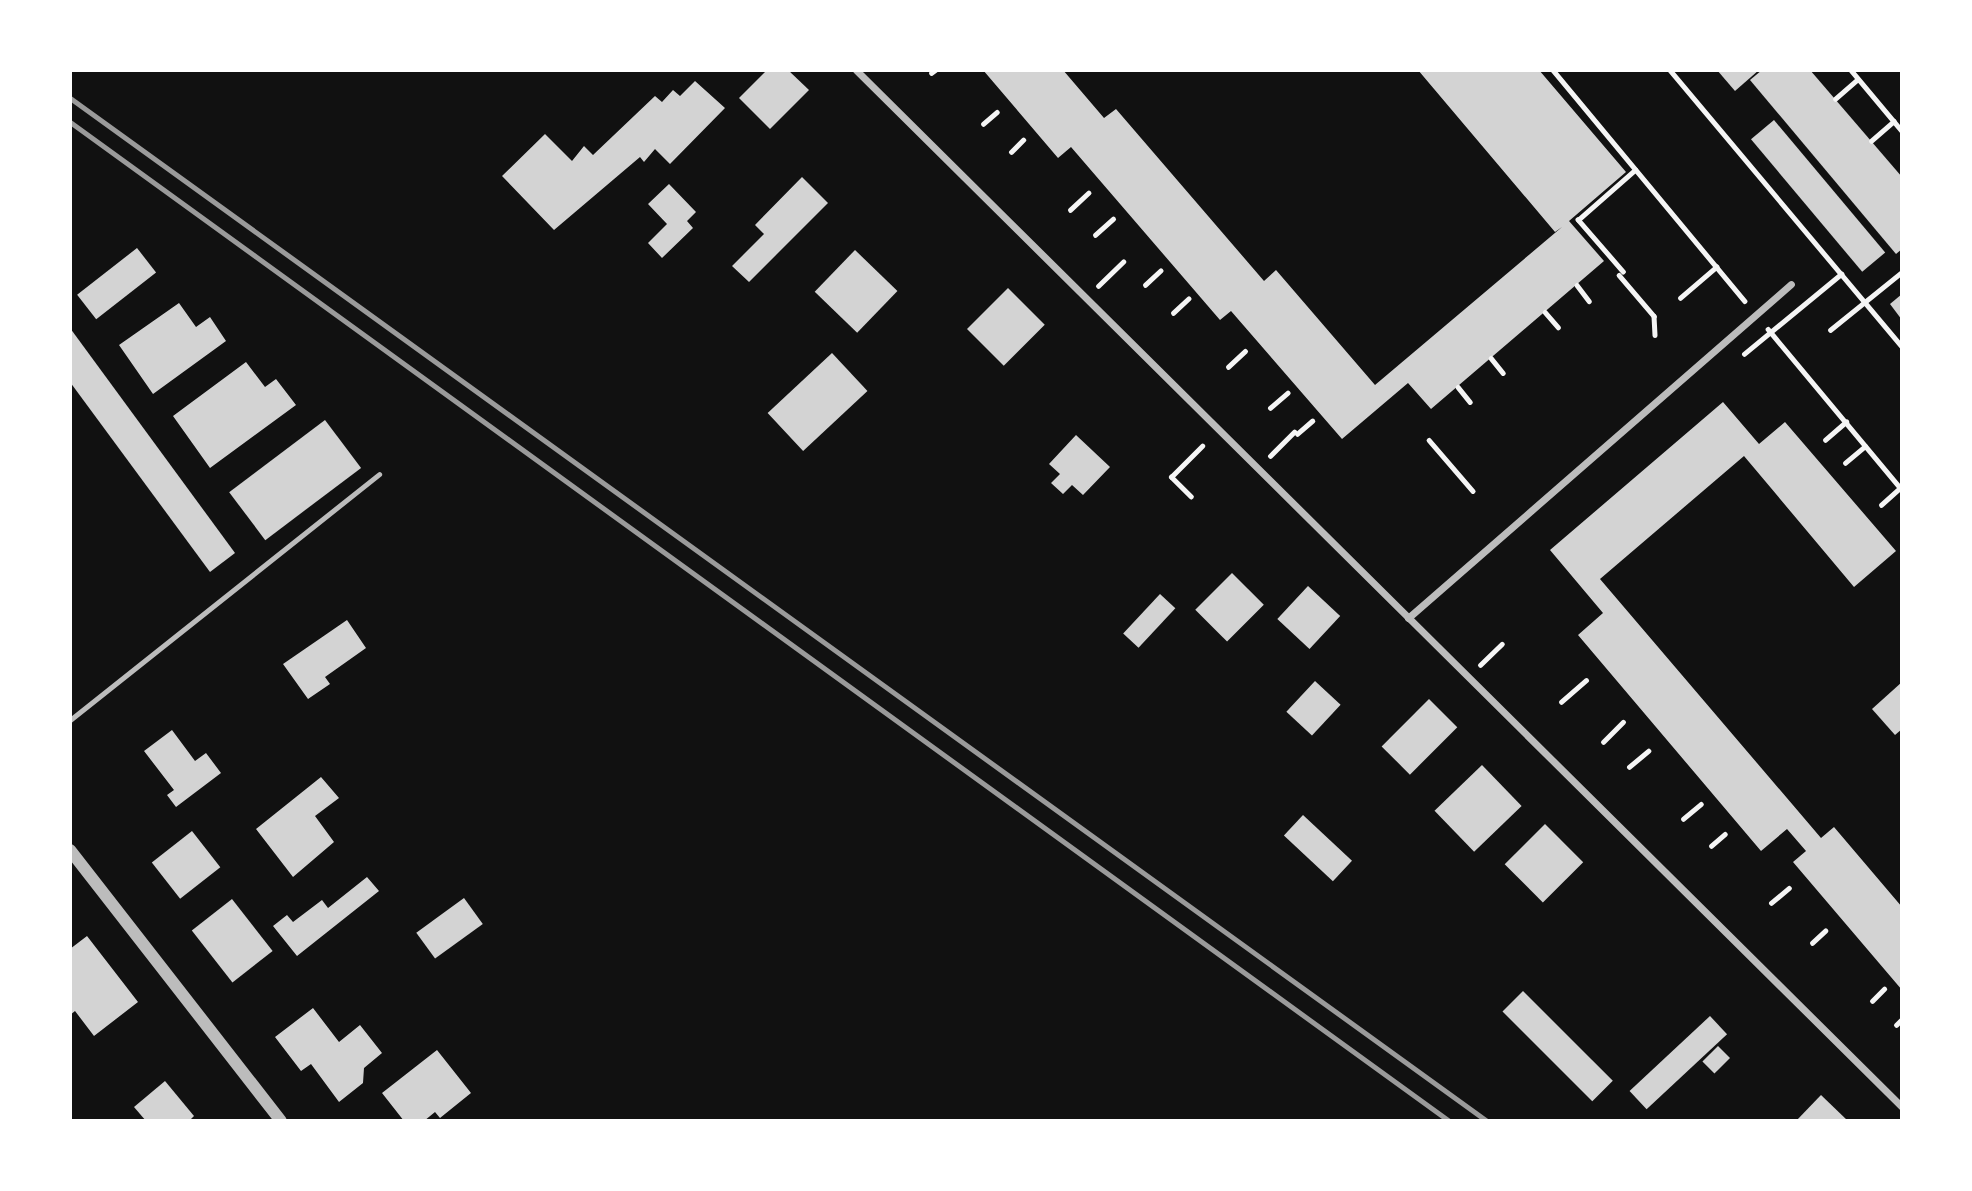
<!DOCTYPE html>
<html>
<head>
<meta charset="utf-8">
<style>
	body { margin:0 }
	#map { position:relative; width:1972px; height:1191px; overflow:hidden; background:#111; font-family:"IBM Plex Sans",sans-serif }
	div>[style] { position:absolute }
	.building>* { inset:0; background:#d3d3d3; transform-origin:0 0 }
	.path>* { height:4.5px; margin:-2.25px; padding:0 2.25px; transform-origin:2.25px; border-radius:2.25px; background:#f5f5f5 }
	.service>* { height:5px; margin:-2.5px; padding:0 2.5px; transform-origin:2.5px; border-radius:2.5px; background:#bcbcbc }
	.minor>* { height:7px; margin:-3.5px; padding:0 3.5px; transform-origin:3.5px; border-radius:3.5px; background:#bcbcbc }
	.tertiary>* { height:12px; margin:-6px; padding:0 6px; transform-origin:6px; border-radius:6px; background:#bcbcbc }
	.rail>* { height:5px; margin:-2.5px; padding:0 2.5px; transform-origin:2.5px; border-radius:2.5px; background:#9a9a9a }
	span { translate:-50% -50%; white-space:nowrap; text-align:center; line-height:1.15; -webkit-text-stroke:6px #fff; paint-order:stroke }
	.frame { position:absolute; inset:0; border:72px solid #fff; pointer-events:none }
</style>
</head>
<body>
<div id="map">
	<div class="building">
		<div style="clip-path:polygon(767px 70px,788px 70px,809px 90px,770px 129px,739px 98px)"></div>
		<div style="clip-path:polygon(983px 70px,1063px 70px,1104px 118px,1116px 109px,1264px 281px,1276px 270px,1375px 385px,1562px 227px,1555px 232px,1418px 70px,1539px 70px,1626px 172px,1569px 221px,1604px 261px,1431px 409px,1408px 383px,1342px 439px,1231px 311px,1220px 320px,1071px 147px,1058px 158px)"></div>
		<div style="clip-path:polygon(1717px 70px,1759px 70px,1735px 91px)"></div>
		<div style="clip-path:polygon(1762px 70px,1810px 70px,1902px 177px,1902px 249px,1896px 254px,1750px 80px)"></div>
		<div style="clip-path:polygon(695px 81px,725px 108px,670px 164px,655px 149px,644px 162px,640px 157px,554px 230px,502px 176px,545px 134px,572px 161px,584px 146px,593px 155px,655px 96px,662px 102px,673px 90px,680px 96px)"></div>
		<div style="left:1774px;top:120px;width:173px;height:30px;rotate:50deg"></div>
		<div style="clip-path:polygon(802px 177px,828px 203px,749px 282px,732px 266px,764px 234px,755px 225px)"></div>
		<div style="clip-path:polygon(669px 184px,696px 212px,687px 221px,693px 228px,662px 258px,648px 243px,667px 224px,648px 204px)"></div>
		<div style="left:137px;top:248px;width:31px;height:76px;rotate:52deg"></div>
		<div style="left:855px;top:250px;width:59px;height:58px;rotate:44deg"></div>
		<div style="left:1008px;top:288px;width:52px;height:58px;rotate:45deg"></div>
		<div style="clip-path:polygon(1902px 294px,1902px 320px,1890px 304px)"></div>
		<div style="clip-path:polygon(179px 303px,196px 327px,210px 317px,226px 341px,153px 394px,119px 345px)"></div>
		<div style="clip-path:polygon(70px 328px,235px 553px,210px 572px,70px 382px)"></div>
		<div style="left:832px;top:353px;width:52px;height:88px;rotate:47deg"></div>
		<div style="clip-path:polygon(246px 362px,265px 387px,276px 379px,296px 405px,210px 468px,173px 416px)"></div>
		<div style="clip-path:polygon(1723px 402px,1759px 444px,1785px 422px,1896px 551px,1854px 587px,1744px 456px,1600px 579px,1821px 838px,1834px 827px,1902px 907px,1902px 990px,1793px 862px,1806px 851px,1787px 829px,1761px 851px,1578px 635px,1603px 613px,1550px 550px)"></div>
		<div style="left:325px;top:420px;width:60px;height:120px;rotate:53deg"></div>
		<div style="clip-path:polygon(1076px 435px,1110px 467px,1083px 495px,1072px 485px,1063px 494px,1051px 483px,1060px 474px,1049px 464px)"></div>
		<div style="left:1232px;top:573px;width:45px;height:52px;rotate:45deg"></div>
		<div style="left:1308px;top:586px;width:44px;height:45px;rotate:43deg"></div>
		<div style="left:1160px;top:594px;width:21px;height:54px;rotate:43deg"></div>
		<div style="clip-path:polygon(347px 620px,366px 648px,325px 677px,330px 684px,308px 699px,283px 664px)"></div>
		<div style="left:1315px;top:681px;width:35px;height:42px;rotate:43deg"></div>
		<div style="clip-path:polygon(1902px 682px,1902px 729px,1895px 735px,1872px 709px)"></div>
		<div style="left:1429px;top:699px;width:40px;height:67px;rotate:45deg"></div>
		<div style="clip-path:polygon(172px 730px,195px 761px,206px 753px,221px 773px,176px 807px,167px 795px,174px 790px,144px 751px)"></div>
		<div style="left:1482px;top:765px;width:57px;height:66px;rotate:46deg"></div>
		<div style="clip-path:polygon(321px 777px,339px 798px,315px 816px,334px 842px,293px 877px,256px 829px)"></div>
		<div style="left:1303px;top:815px;width:67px;height:28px;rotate:43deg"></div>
		<div style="left:1545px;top:824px;width:54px;height:57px;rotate:45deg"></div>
		<div style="left:192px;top:831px;width:46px;height:51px;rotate:52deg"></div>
		<div style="clip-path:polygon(367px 877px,379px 891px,297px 956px,273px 926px,287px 915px,293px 922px,322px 900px,328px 908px)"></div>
		<div style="left:464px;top:898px;width:32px;height:59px;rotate:54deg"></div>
		<div style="left:232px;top:899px;width:66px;height:51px;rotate:52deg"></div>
		<div style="clip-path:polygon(87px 936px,138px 1002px,94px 1036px,75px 1011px,70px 1015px,70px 949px)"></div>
		<div style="left:1523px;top:991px;width:127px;height:29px;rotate:45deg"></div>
		<div style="clip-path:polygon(313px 1008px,339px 1042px,360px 1025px,382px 1053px,364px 1068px,363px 1083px,339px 1102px,311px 1064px,301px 1071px,275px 1037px)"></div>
		<div style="left:1710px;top:1016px;width:25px;height:110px;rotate:47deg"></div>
		<div style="left:1718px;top:1046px;width:17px;height:22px;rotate:45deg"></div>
		<div style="clip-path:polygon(437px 1050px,471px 1093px,440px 1118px,435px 1112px,424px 1121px,404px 1121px,382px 1093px)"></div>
		<div style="clip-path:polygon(165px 1081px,194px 1116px,189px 1121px,146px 1121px,134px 1107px)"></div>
		<div style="clip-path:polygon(1821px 1095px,1848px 1121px,1796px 1121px)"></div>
	</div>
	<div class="path">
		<div style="left:1553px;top:70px;width:300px;rotate:50.3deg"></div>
		<div style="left:1670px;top:70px;width:361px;rotate:50deg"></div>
		<div style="left:1851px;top:70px;width:80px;rotate:50.1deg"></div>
		<div style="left:931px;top:73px;width:5px;rotate:-37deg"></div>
		<div style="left:1835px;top:99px;width:30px;rotate:-41deg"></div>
		<div style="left:983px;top:124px;width:18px;rotate:-41deg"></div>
		<div style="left:1871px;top:141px;width:30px;rotate:-41deg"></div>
		<div style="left:1011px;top:152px;width:17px;rotate:-45deg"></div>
		<div style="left:1070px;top:210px;width:25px;rotate:-43deg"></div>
		<div style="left:1095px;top:235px;width:24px;rotate:-42deg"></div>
		<div style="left:1623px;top:272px;width:69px;rotate:-130.9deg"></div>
		<div style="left:1578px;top:220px;width:76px;rotate:-41.3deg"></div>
		<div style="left:1619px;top:275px;width:54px;rotate:49.5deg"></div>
		<div style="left:1654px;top:316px;width:19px;rotate:87deg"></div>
		<div style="left:1145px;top:285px;width:21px;rotate:-43deg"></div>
		<div style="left:1577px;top:285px;width:20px;rotate:53deg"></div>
		<div style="left:1098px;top:286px;width:35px;rotate:-44deg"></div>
		<div style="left:1680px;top:298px;width:48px;rotate:-40.7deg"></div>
		<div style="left:1545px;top:312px;width:20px;rotate:49deg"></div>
		<div style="left:1173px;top:313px;width:21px;rotate:-43deg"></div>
		<div style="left:1768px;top:329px;width:209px;rotate:50.2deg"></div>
		<div style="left:1830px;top:330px;width:92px;rotate:-38.9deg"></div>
		<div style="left:1744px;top:354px;width:126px;rotate:-39.5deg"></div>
		<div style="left:1491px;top:358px;width:19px;rotate:51deg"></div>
		<div style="left:1228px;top:367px;width:23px;rotate:-43deg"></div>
		<div style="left:1458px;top:387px;width:19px;rotate:51deg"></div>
		<div style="left:1270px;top:408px;width:23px;rotate:-41deg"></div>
		<div style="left:1297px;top:434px;width:20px;rotate:-41deg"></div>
		<div style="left:1429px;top:440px;width:67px;rotate:49.2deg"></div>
		<div style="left:1825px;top:440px;width:28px;rotate:-41deg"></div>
		<div style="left:1270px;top:456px;width:34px;rotate:-45deg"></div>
		<div style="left:1845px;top:463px;width:26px;rotate:-40deg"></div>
		<div style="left:1191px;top:497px;width:28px;rotate:-135deg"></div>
		<div style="left:1171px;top:477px;width:44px;rotate:-45deg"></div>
		<div style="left:1881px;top:505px;width:25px;rotate:-42deg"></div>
		<div style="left:1480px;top:665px;width:30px;rotate:-44deg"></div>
		<div style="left:1561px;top:702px;width:33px;rotate:-41deg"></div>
		<div style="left:1603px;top:742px;width:28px;rotate:-45deg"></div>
		<div style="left:1629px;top:767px;width:25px;rotate:-40deg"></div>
		<div style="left:1683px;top:819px;width:23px;rotate:-40deg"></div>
		<div style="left:1711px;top:846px;width:18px;rotate:-41deg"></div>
		<div style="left:1771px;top:903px;width:23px;rotate:-40deg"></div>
		<div style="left:1812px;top:943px;width:18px;rotate:-43deg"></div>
		<div style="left:1872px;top:1001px;width:17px;rotate:-45deg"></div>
		<div style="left:1896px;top:1025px;width:8px;rotate:-45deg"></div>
	</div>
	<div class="service">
		<div style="left:70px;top:720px;width:395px;rotate:-38.5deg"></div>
	</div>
	<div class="minor">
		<div style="left:856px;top:70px;width:1473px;rotate:44.75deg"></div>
		<div style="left:1408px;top:618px;width:508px;rotate:-41.09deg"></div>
	</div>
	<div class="tertiary">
		<div style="left:70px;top:850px;width:343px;rotate:52.1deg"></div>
	</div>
	<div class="rail">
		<div style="left:70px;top:98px;width:1748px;rotate:35.83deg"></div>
		<div style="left:70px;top:122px;width:1703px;rotate:35.92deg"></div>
	</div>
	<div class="frame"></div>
</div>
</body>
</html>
